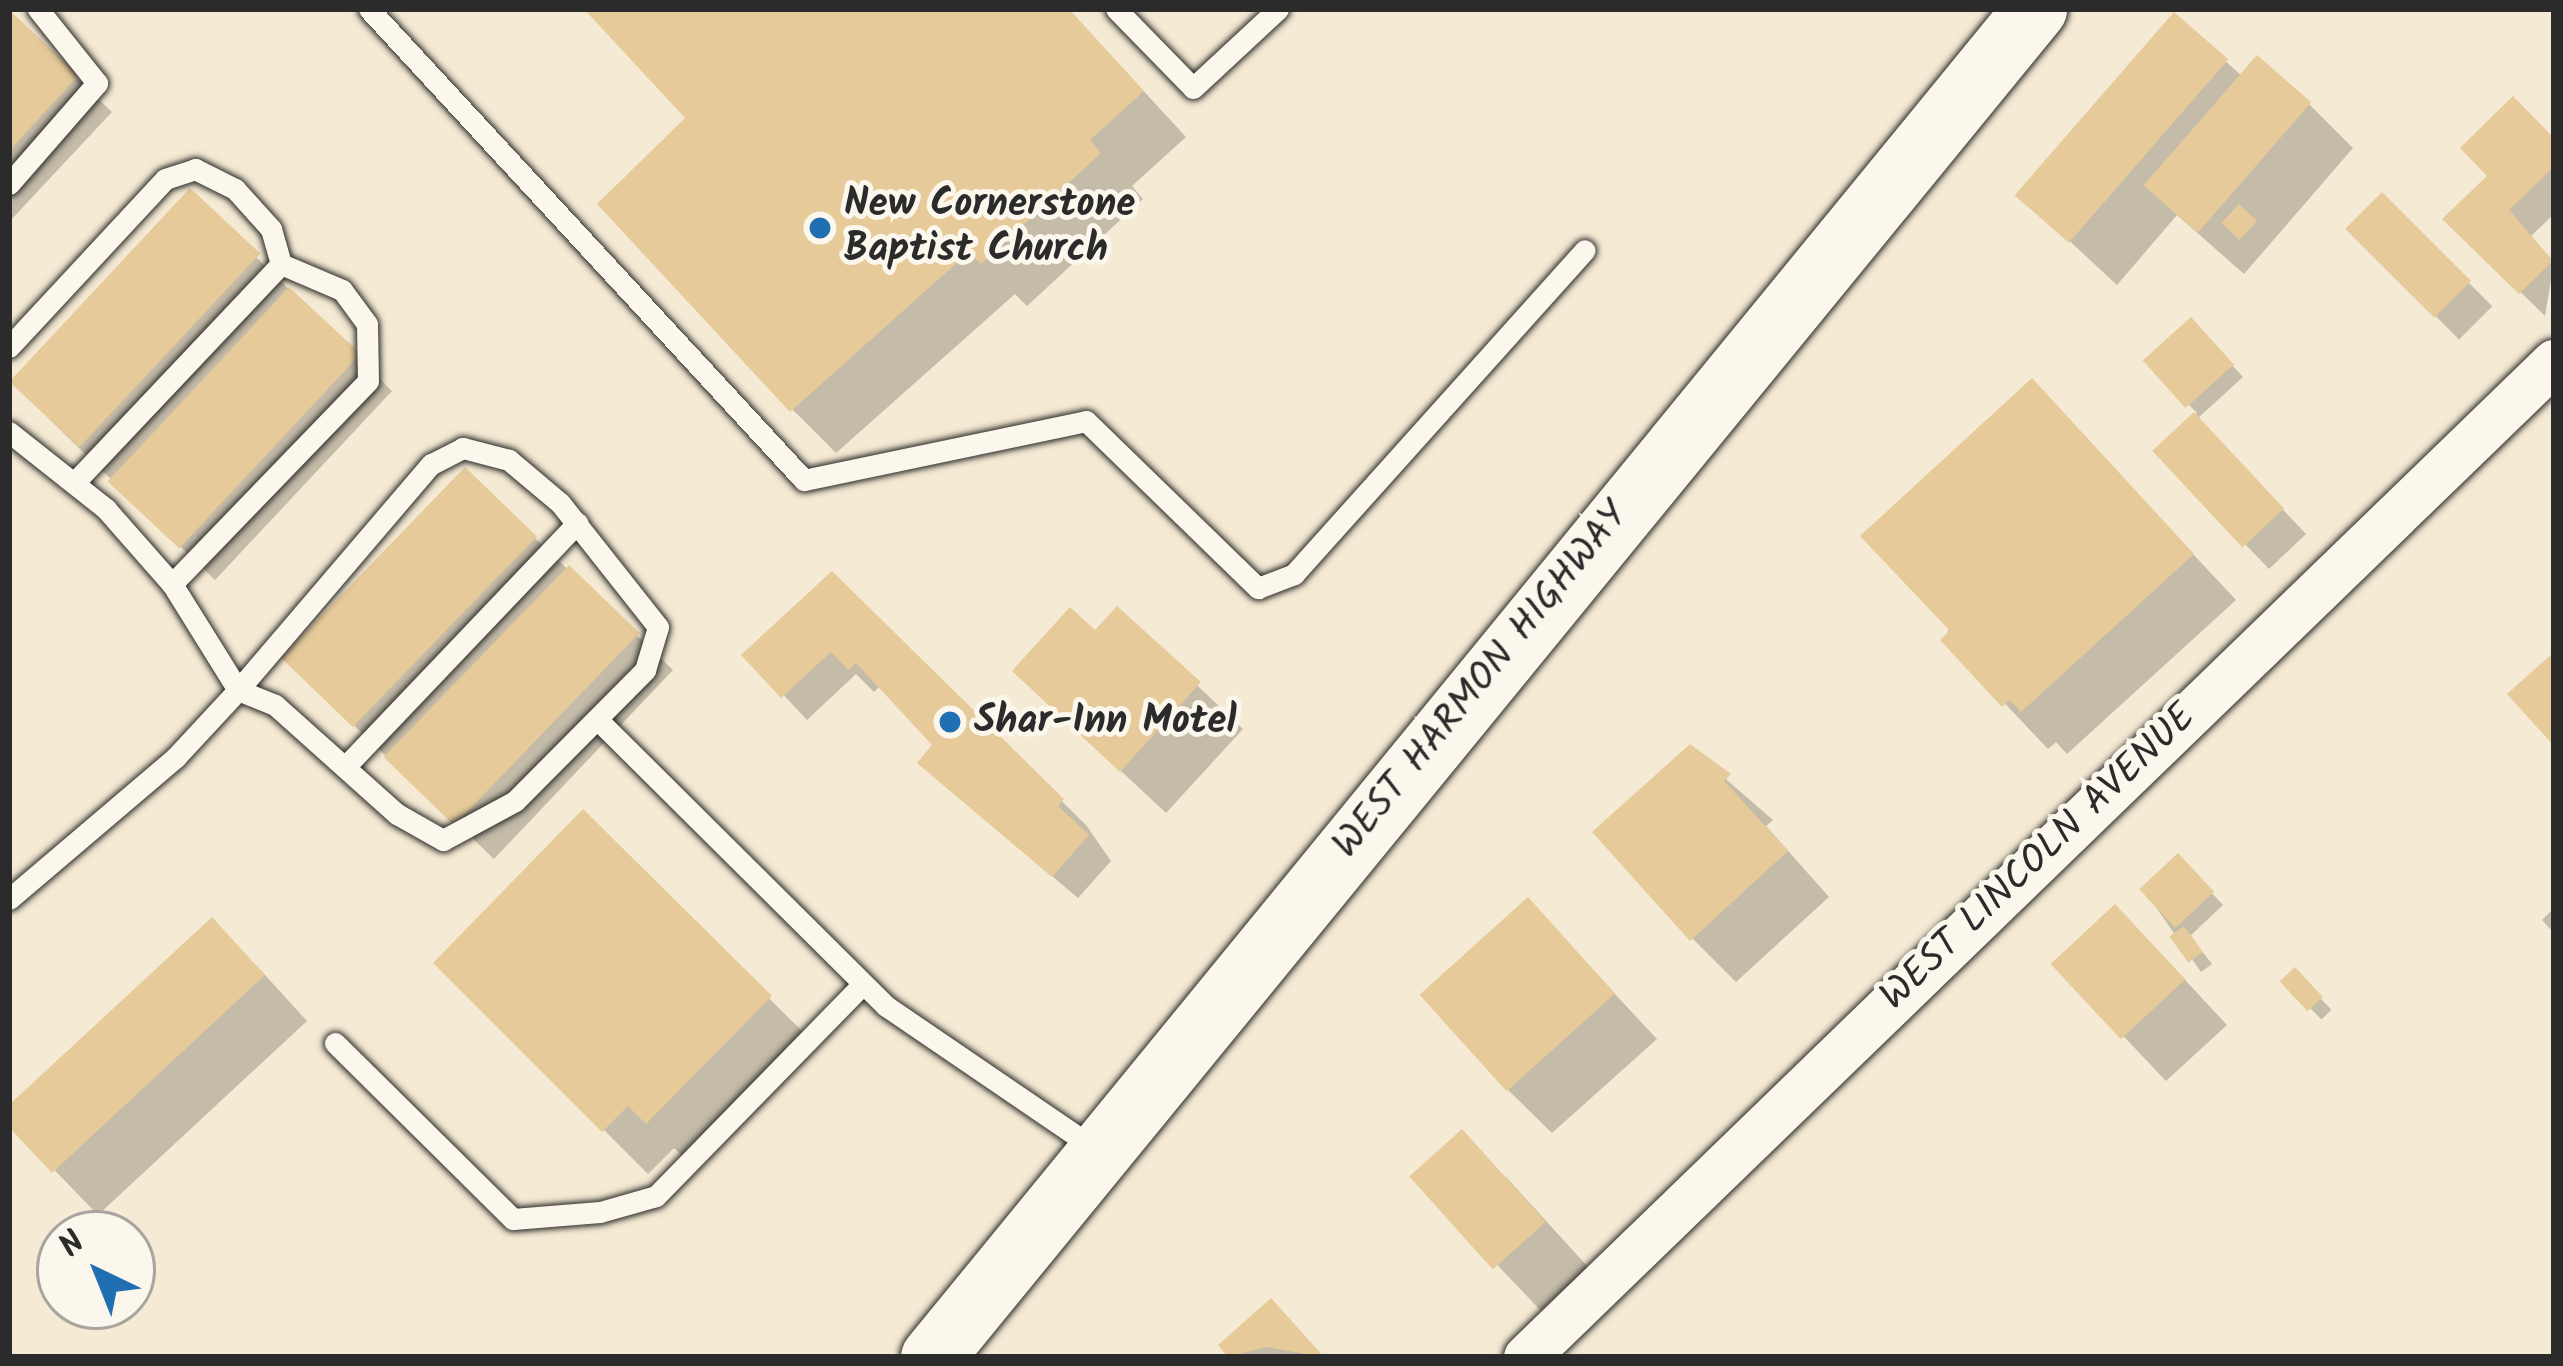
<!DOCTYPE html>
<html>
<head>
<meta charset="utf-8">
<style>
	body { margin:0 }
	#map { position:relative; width:2563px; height:1366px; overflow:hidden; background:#f5ead3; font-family:Kalam,sans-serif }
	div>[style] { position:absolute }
	.shadow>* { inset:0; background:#0003; transform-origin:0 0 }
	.building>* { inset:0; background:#e6ca9a; transform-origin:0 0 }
	.roads { filter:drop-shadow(0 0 3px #2b2b2b) drop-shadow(0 0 3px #2b2b2b) }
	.service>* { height:21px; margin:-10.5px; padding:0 10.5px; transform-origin:10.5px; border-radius:10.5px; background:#fbf7ec }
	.minor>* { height:45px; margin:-22.5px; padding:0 22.5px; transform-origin:22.5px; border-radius:22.5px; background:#fbf7ec }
	.secondary>* { height:63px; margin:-31.5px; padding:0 31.5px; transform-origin:31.5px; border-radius:31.5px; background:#fbf7ec }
	.dots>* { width:33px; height:33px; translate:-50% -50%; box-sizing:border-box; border:6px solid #fbf7ec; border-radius:50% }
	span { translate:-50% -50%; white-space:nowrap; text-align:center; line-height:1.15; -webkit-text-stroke:10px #fbf7ec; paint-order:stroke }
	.poi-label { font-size:39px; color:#2b2b2b; font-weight:700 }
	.left { translate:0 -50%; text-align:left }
	.street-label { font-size:39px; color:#2b2b2b }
	.frame { position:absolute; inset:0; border:12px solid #2b2b2b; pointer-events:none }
	.north { position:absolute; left:36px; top:1210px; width:120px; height:120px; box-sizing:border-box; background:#fbf7ec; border:3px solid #a8a59f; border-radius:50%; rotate:317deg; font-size:33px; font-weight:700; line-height:48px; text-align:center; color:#2b2b2b }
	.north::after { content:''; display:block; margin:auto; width:42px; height:54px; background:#1f6fb2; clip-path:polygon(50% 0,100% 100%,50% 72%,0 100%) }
</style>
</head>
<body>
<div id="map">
	<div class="shadow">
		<div style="clip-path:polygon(588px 9px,1068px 9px,1186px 137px,1132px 186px,1143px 199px,1027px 306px,1015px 294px,836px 453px,792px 409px,690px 118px)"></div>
		<div style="clip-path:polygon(10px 15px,112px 112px,9px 222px,9px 16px)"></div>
		<div style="clip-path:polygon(2175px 16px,2242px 76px,2309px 104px,2353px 148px,2244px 274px,2177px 215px,2117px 285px,2020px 195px)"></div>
		<div style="clip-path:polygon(2554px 141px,2554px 214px,2531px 236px,2554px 262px,2545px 316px,2446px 219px)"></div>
		<div style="clip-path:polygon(190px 192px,392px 391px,215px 580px,47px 417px)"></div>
		<div style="left:2382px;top:196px;width:156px;height:47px;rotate:45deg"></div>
		<div style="clip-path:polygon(2191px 321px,2243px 377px,2197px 419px,2306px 534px,2269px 569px,2156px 451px,2197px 413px,2147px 361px)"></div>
		<div style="clip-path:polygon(2032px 382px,2236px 600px,2067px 754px,2056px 742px,2048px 749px,1945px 640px)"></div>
		<div style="clip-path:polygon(465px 471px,673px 670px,494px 859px,321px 694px)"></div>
		<div style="clip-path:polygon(832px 575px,1086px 825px,1111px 861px,1078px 898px,945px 786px,936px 745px,881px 685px,874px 692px,856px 674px,807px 720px,746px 655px)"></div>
		<div style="clip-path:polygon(1118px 610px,1243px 729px,1166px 813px,1060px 714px)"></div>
		<div style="clip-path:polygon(1690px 748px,1773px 820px,1766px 826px,1829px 897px,1736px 982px,1692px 938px)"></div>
		<div style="clip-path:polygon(584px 814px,813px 1042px,692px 1165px,674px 1148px,648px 1174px,437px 963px)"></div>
		<div style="clip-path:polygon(2178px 857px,2223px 905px,2190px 936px,2212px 964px,2201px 972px,2144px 890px)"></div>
		<div style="clip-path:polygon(1528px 901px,1657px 1039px,1552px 1133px,1508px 1090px)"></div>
		<div style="clip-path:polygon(2551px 911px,2554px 914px,2554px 933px,2542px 920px)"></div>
		<div style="clip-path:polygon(2159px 952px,2227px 1025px,2166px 1081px,2055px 964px)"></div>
		<div style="clip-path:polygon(256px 965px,307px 1021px,98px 1215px,9px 1123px,9px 1109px)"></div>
		<div style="left:2294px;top:971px;width:54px;height:14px;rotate:46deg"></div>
		<div style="clip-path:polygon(1414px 1177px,1506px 1177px,1588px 1267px,1541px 1311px)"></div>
		<div style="clip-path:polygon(1294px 1326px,1322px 1357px,1232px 1357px,1222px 1345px)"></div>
	</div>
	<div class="building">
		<div style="clip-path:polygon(584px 9px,1069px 9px,1144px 91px,1090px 140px,1101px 153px,981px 264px,969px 252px,790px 412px,597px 204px,685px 118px)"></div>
		<div style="clip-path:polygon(9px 10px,79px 75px,9px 151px)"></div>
		<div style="left:2174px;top:12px;width:72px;height:243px;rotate:41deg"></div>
		<div style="left:2257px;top:55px;width:72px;height:173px;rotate:41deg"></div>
		<div style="clip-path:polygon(2513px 96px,2554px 138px,2554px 167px,2509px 210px,2553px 261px,2519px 294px,2442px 219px,2487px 176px,2460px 148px)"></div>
		<div style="left:190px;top:188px;width:96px;height:265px;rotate:43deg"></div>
		<div style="left:2382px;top:192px;width:126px;height:52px;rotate:45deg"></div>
		<div style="left:2239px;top:204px;width:25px;height:26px;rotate:43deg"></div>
		<div style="left:289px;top:287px;width:98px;height:266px;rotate:43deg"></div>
		<div style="left:2191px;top:317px;width:64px;height:65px;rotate:48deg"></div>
		<div style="clip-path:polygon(2032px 378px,2194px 554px,2021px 712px,2010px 700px,2002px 707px,1940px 640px,1950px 631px,1860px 536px)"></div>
		<div style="left:2194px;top:412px;width:132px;height:57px;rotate:47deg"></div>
		<div style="left:465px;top:467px;width:100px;height:265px;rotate:44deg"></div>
		<div style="left:569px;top:565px;width:98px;height:267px;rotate:44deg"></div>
		<div style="clip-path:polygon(832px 571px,1064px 799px,1058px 806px,1089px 835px,1052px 877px,917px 763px,932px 745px,856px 663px,848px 670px,831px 652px,781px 698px,741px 655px)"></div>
		<div style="clip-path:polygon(1117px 606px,1201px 682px,1120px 772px,1012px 671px,1070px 607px,1095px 630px)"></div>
		<div style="clip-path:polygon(2554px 652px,2554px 746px,2507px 694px)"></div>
		<div style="clip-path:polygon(1690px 744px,1731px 774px,1724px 781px,1788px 851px,1690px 941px,1592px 832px)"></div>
		<div style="clip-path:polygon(583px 809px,772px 996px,646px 1124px,628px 1106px,602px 1132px,433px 963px)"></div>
		<div style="left:2178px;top:853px;width:53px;height:53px;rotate:47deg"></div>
		<div style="left:1528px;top:897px;width:130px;height:146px;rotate:48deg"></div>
		<div style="left:2115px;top:904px;width:103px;height:88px;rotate:47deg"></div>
		<div style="clip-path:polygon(212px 917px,265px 975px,52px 1173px,9px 1127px,9px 1105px)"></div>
		<div style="left:2184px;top:926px;width:32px;height:18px;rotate:54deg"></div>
		<div style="left:2295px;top:967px;width:41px;height:21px;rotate:47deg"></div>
		<div style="left:1462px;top:1129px;width:125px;height:71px;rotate:48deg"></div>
		<div style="clip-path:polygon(1271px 1298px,1324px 1357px,1266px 1347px,1228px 1357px,1218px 1345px)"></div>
	</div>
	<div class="roads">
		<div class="service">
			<div style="left:369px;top:9px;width:641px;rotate:47.28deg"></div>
			<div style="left:804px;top:480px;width:288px;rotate:-11.8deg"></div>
			<div style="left:1086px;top:421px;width:240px;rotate:44.2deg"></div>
			<div style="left:1258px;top:588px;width:39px;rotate:-21deg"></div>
			<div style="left:1294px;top:574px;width:435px;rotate:-48.1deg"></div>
			<div style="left:1116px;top:9px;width:110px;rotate:45.7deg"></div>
			<div style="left:1193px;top:88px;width:116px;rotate:-42.9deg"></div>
			<div style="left:9px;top:184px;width:134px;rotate:-48.9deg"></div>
			<div style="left:97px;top:83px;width:95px;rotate:-128.6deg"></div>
			<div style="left:9px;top:347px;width:229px;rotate:-47.1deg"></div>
			<div style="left:165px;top:179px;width:32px;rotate:-18deg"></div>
			<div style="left:195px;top:169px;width:45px;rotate:26.6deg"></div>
			<div style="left:235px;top:189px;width:54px;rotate:48deg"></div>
			<div style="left:271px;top:229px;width:36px;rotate:74deg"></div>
			<div style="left:281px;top:264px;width:301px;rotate:133.4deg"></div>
			<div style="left:9px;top:432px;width:124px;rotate:38.4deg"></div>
			<div style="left:106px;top:509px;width:100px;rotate:48.7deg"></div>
			<div style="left:172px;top:584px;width:125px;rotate:58.1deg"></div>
			<div style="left:238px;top:690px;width:40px;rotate:22deg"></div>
			<div style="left:275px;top:705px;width:164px;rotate:41.8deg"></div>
			<div style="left:397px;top:814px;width:53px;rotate:29.5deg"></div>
			<div style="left:443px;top:840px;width:82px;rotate:-28.4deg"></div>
			<div style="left:515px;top:801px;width:185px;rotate:-45.2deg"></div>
			<div style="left:645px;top:670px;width:45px;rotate:-73.2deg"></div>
			<div style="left:658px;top:627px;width:158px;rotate:-128.3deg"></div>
			<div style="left:560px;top:503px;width:67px;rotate:-139.9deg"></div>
			<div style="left:509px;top:460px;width:48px;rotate:-165.4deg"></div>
			<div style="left:463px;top:448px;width:36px;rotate:153deg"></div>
			<div style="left:431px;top:464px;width:297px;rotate:130.5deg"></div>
			<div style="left:238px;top:690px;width:91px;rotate:132.8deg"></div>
			<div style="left:176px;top:757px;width:219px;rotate:139.6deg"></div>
			<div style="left:172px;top:584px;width:282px;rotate:-46deg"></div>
			<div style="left:368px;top:381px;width:57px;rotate:-91deg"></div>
			<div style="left:367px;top:324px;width:42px;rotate:-126.3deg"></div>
			<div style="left:342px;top:290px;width:66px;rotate:-156.9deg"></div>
			<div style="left:597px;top:719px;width:407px;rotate:44.8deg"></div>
			<div style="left:886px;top:1006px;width:252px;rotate:34.3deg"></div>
			<div style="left:345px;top:767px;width:337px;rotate:-46.4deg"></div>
			<div style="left:335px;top:1043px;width:250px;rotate:44.7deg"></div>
			<div style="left:513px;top:1219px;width:87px;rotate:-4.6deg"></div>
			<div style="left:600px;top:1212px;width:58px;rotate:-15.9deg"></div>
			<div style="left:656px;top:1196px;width:296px;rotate:-45.7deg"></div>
		</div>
		<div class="minor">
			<div style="left:1526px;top:1357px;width:1431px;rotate:-44.07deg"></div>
		</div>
		<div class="secondary">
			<div style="left:932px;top:1357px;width:1742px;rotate:-50.71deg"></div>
		</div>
	</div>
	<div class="dots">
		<div style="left:820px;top:228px;background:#1f6fb2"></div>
		<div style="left:950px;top:722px;background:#1f6fb2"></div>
	</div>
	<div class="poi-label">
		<span class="left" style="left:844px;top:228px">New Cornerstone<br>Baptist Church</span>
		<span class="left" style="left:974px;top:722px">Shar-Inn Motel</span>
	</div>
	<div class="street-label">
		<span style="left:1482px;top:681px;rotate:-51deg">WEST HARMON HIGHWAY</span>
		<span style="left:2039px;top:858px;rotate:-44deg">WEST LINCOLN AVENUE</span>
	</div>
	<div class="frame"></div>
	<div class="north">N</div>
</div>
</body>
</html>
